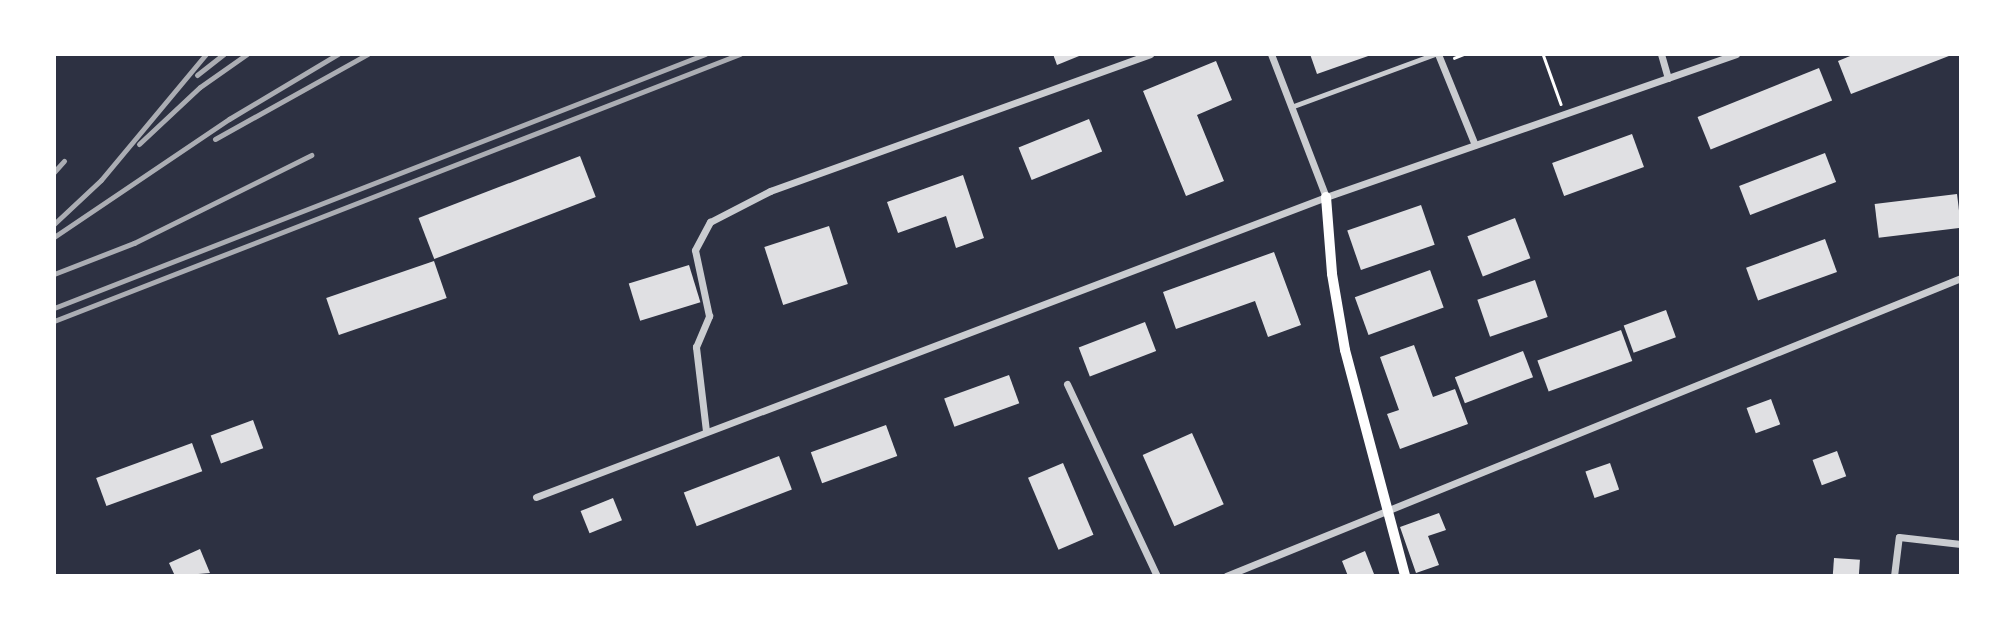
<!DOCTYPE html>
<html>
<head>
<meta charset="utf-8">
<style>
	body { margin:0 }
	#map { position:relative; width:2015px; height:630px; overflow:hidden; background:#2d3142; font-family:"Noto Sans",sans-serif }
	div>[style] { position:absolute }
	.building>* { inset:0; background:#e0e0e3; transform-origin:0 0 }
	.path>* { height:2.5px; margin:-1.25px; padding:0 1.25px; transform-origin:1.25px; border-radius:1.25px; background:#fff }
	.service>* { height:4.5px; margin:-2.25px; padding:0 2.25px; transform-origin:2.25px; border-radius:2.25px; background:#caccd0 }
	.minor>* { height:7px; margin:-3.5px; padding:0 3.5px; transform-origin:3.5px; border-radius:3.5px; background:#caccd0 }
	.secondary>* { height:10px; margin:-5px; padding:0 5px; transform-origin:5px; border-radius:5px; background:#fff }
	.rail>* { height:5px; margin:-2.5px; padding:0 2.5px; transform-origin:2.5px; border-radius:2.5px; background:#abadb3 }
	span { translate:-50% -50%; white-space:nowrap; text-align:center; line-height:1.15; -webkit-text-stroke:5px #fff; paint-order:stroke }
	.frame { position:absolute; inset:0; border:56px solid #fff; pointer-events:none }
</style>
</head>
<body>
<div id="map">
	<div class="building">
		<div style="clip-path:polygon(1053px 54px,1084px 54px,1057px 65px)"></div>
		<div style="clip-path:polygon(1310px 54px,1371px 54px,1371px 55px,1317px 74px)"></div>
		<div style="clip-path:polygon(1855px 54px,1954px 54px,1851px 94px,1838px 61px)"></div>
		<div style="clip-path:polygon(1216px 61px,1232px 100px,1197px 115px,1224px 181px,1186px 196px,1143px 91px)"></div>
		<div style="left:1819px;top:68px;width:35px;height:131px;rotate:68deg"></div>
		<div style="left:1089px;top:119px;width:35px;height:76px;rotate:68deg"></div>
		<div style="left:1632px;top:134px;width:35px;height:85px;rotate:70deg"></div>
		<div style="left:1825px;top:153px;width:31px;height:92px;rotate:69deg"></div>
		<div style="left:580px;top:156px;width:44px;height:173px;rotate:69deg"></div>
		<div style="clip-path:polygon(963px 175px,984px 238px,956px 248px,946px 216px,898px 233px,887px 202px)"></div>
		<div style="left:1957px;top:194px;width:34px;height:83px;rotate:83deg"></div>
		<div style="left:1421px;top:205px;width:42px;height:78px;rotate:71deg"></div>
		<div style="left:1515px;top:218px;width:43px;height:51px;rotate:69deg"></div>
		<div style="left:829px;top:226px;width:61px;height:68px;rotate:72deg"></div>
		<div style="left:1825px;top:239px;width:35px;height:84px;rotate:70deg"></div>
		<div style="clip-path:polygon(1274px 252px,1301px 325px,1268px 337px,1255px 301px,1176px 329px,1163px 292px)"></div>
		<div style="left:434px;top:261px;width:39px;height:114px;rotate:71deg"></div>
		<div style="left:689px;top:265px;width:39px;height:63px;rotate:73deg"></div>
		<div style="left:1430px;top:270px;width:40px;height:80px;rotate:70deg"></div>
		<div style="left:1535px;top:280px;width:39px;height:61px;rotate:71deg"></div>
		<div style="left:1666px;top:310px;width:29px;height:45px;rotate:70deg"></div>
		<div style="left:1145px;top:322px;width:31px;height:71px;rotate:69deg"></div>
		<div style="left:1621px;top:330px;width:33px;height:89px;rotate:70deg"></div>
		<div style="clip-path:polygon(1414px 345px,1433px 397px,1455px 389px,1468px 424px,1400px 449px,1387px 414px,1399px 410px,1380px 357px)"></div>
		<div style="left:1523px;top:351px;width:28px;height:73px;rotate:69deg"></div>
		<div style="left:1009px;top:375px;width:30px;height:69px;rotate:70deg"></div>
		<div style="left:1771px;top:399px;width:27px;height:26px;rotate:70deg"></div>
		<div style="left:253px;top:420px;width:30px;height:45px;rotate:70deg"></div>
		<div style="left:886px;top:425px;width:33px;height:80px;rotate:70deg"></div>
		<div style="left:1192px;top:433px;width:78px;height:54px;rotate:66deg"></div>
		<div style="left:192px;top:443px;width:30px;height:102px;rotate:70deg"></div>
		<div style="left:1837px;top:451px;width:27px;height:26px;rotate:70deg"></div>
		<div style="left:779px;top:456px;width:36px;height:102px;rotate:69deg"></div>
		<div style="left:1063px;top:463px;width:78px;height:38px;rotate:67deg"></div>
		<div style="left:1610px;top:463px;width:28px;height:26px;rotate:71deg"></div>
		<div style="left:613px;top:498px;width:24px;height:35px;rotate:68deg"></div>
		<div style="clip-path:polygon(1439px 513px,1446px 530px,1428px 536px,1439px 565px,1416px 573px,1400px 527px)"></div>
		<div style="clip-path:polygon(200px 549px,210px 573px,175px 576px,169px 563px)"></div>
		<div style="clip-path:polygon(1365px 551px,1374px 574px,1348px 576px,1342px 561px)"></div>
		<div style="left:1834px;top:558px;width:26px;height:18px;rotate:4deg"></div>
	</div>
	<div class="path">
		<div style="left:1543px;top:54px;width:53px;rotate:70.2deg"></div>
		<div style="left:1454px;top:58px;width:11px;rotate:-22deg"></div>
	</div>
	<div class="service">
		<div style="left:1291px;top:107px;width:153px;rotate:-20.2deg"></div>
	</div>
	<div class="minor">
		<div style="left:1271px;top:54px;width:153px;rotate:69deg"></div>
		<div style="left:1438px;top:54px;width:98px;rotate:67.9deg"></div>
		<div style="left:1661px;top:54px;width:25px;rotate:74deg"></div>
		<div style="left:1067px;top:384px;width:212px;rotate:64.9deg"></div>
		<div style="left:706px;top:431px;width:85px;rotate:-96.8deg"></div>
		<div style="left:696px;top:347px;width:34px;rotate:-67deg"></div>
		<div style="left:709px;top:316px;width:67px;rotate:-102deg"></div>
		<div style="left:695px;top:250px;width:32px;rotate:-62deg"></div>
		<div style="left:710px;top:222px;width:68px;rotate:-27.3deg"></div>
		<div style="left:770px;top:191px;width:404px;rotate:-19.8deg"></div>
		<div style="left:536px;top:497px;width:845px;rotate:-20.79deg"></div>
		<div style="left:1326px;top:197px;width:434px;rotate:-19.2deg"></div>
		<div style="left:1226px;top:576px;width:793px;rotate:-22.07deg"></div>
		<div style="left:1894px;top:576px;width:39px;rotate:-83deg"></div>
		<div style="left:1899px;top:537px;width:62px;rotate:6.4deg"></div>
	</div>
	<div class="secondary">
		<div style="left:1326px;top:197px;width:77px;rotate:85.5deg"></div>
		<div style="left:1332px;top:274px;width:77px;rotate:80.3deg"></div>
		<div style="left:1345px;top:350px;width:234px;rotate:75.1deg"></div>
	</div>
	<div class="rail">
		<div style="left:197px;top:75px;width:34px;rotate:-38deg"></div>
		<div style="left:215px;top:139px;width:175px;rotate:-29.1deg"></div>
		<div style="left:139px;top:144px;width:83px;rotate:-43.1deg"></div>
		<div style="left:200px;top:87px;width:57px;rotate:-35.1deg"></div>
		<div style="left:54px;top:172px;width:15px;rotate:-48deg"></div>
		<div style="left:54px;top:224px;width:64px;rotate:-43.1deg"></div>
		<div style="left:101px;top:180px;width:164px;rotate:-50.2deg"></div>
		<div style="left:54px;top:237px;width:211px;rotate:-34deg"></div>
		<div style="left:229px;top:119px;width:127px;rotate:-30.8deg"></div>
		<div style="left:54px;top:274px;width:86px;rotate:-21.2deg"></div>
		<div style="left:134px;top:243px;width:198px;rotate:-26.4deg"></div>
		<div style="left:54px;top:308px;width:699px;rotate:-21.31deg"></div>
		<div style="left:54px;top:321px;width:736px;rotate:-21.27deg"></div>
	</div>
	<div class="frame"></div>
</div>
</body>
</html>
